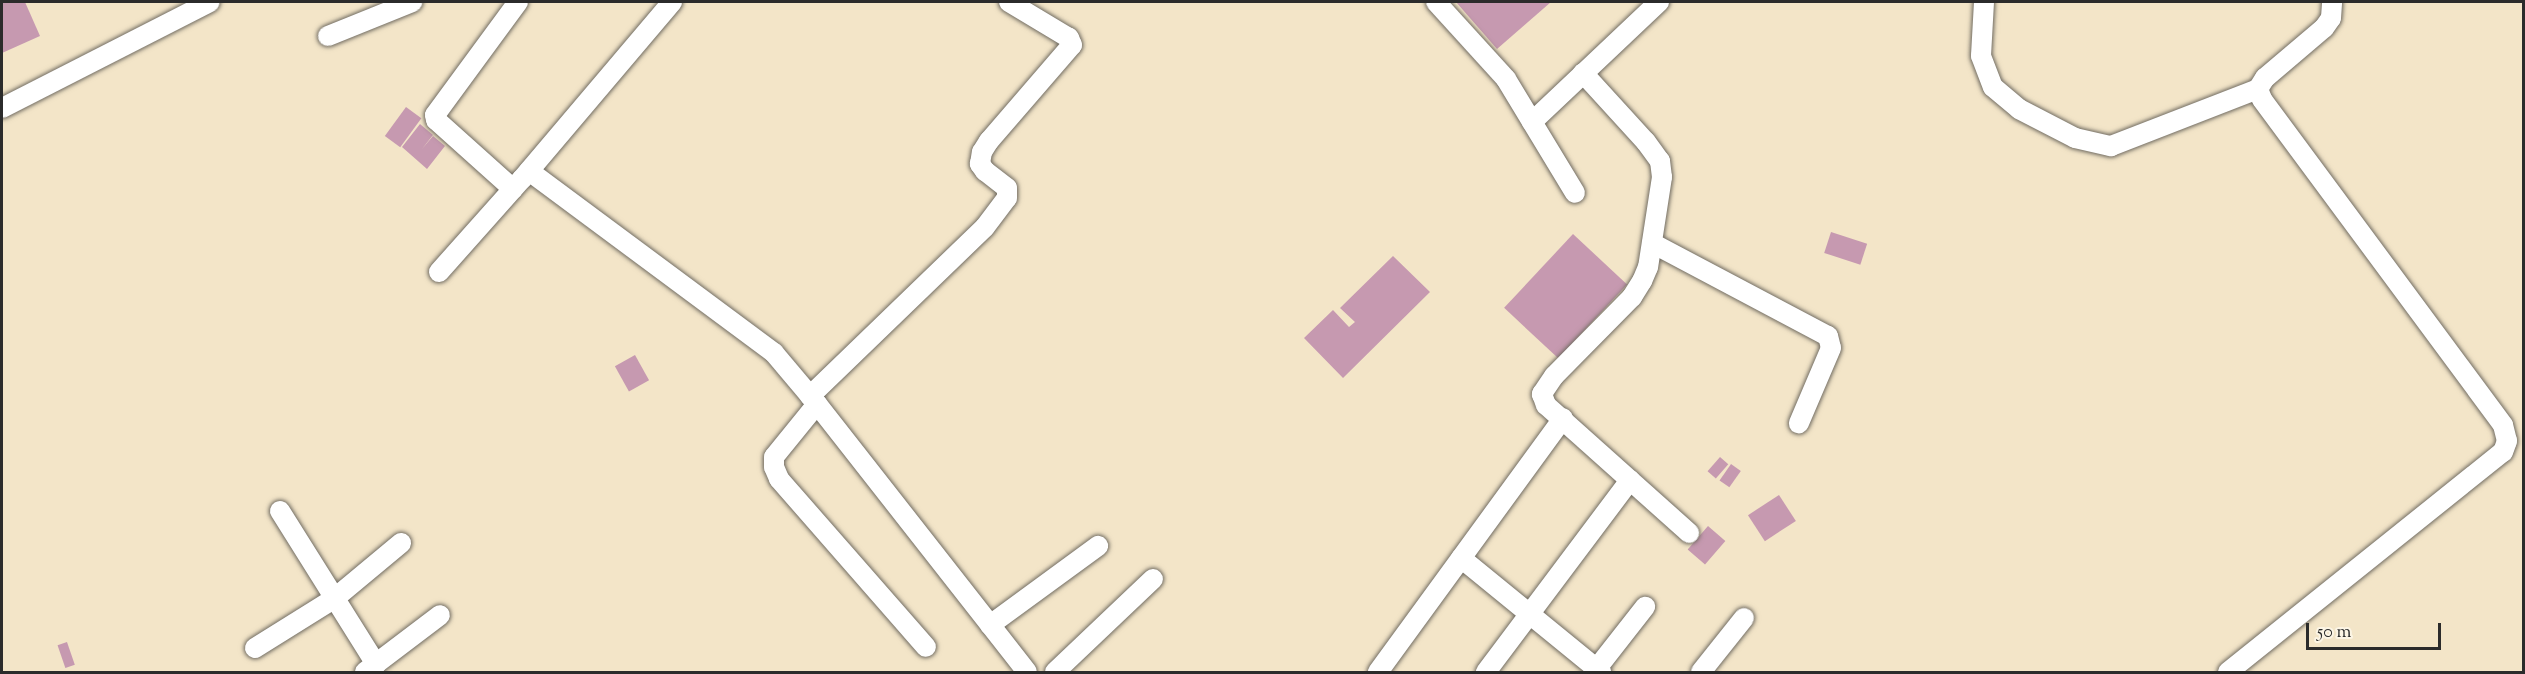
<!DOCTYPE html>
<html>
<head>
<meta charset="utf-8">
<style>
	body { margin:0 }
	#map { position:relative; width:2525px; height:674px; overflow:hidden; background:#f3e5c8; font-family:"Sorts Mill Goudy",serif }
	div>[style] { position:absolute }
	.building>* { inset:0; background:#c699b0; transform-origin:0 0 }
	.roads { filter:drop-shadow(0 0 2px #716c62) drop-shadow(0 0 2px #716c62) }
	.street>* { height:20px; margin:-10px; padding:0 10px; transform-origin:10px; border-radius:10px; background:#fff }
	span { translate:-50% -50%; white-space:nowrap; text-align:center; line-height:1.15; -webkit-text-stroke:4.5px #fcf5e5; paint-order:stroke }
	.frame { position:absolute; inset:0; border:3px solid #2b2b2b; pointer-events:none }
	.scale { position:absolute; left:2306px; top:623px; width:135px; height:27px; box-sizing:border-box; border:3px solid #2b2b2b; border-top:0; padding-left:8px; font-size:18px; line-height:21px; white-space:nowrap; color:#2b2b2b; -webkit-text-stroke:4px #fcf5e5; paint-order:stroke }
</style>
</head>
<body>
<div id="map">
	<div class="building">
		<div style="clip-path:polygon(2px 2px,25px 2px,40px 36px,2px 53px)"></div>
		<div style="clip-path:polygon(1456px 2px,1551px 2px,1497px 49px)"></div>
		<div style="left:406px;top:107px;width:19px;height:36px;rotate:36deg"></div>
		<div style="clip-path:polygon(420px 124px,433px 135px,422px 149px,433px 136px,445px 146px,427px 169px,402px 147px)"></div>
		<div style="left:1831px;top:232px;width:38px;height:22px;rotate:18deg"></div>
		<div style="left:1573px;top:234px;width:74px;height:101px;rotate:43deg"></div>
		<div style="clip-path:polygon(1393px 256px,1430px 292px,1343px 378px,1304px 338px,1333px 310px,1349px 327px,1355px 322px,1340px 308px)"></div>
		<div style="left:635px;top:355px;width:29px;height:23px;rotate:61deg"></div>
		<div style="left:1720px;top:457px;width:11px;height:19px;rotate:41deg"></div>
		<div style="left:1731px;top:464px;width:12px;height:20px;rotate:35deg"></div>
		<div style="left:1779px;top:495px;width:31px;height:37px;rotate:57deg"></div>
		<div style="left:1708px;top:526px;width:23px;height:31px;rotate:41deg"></div>
		<div style="left:67px;top:642px;width:24px;height:10px;rotate:71deg"></div>
	</div>
	<div class="roads">
		<div class="street">
			<div style="left:1436px;top:2px;width:104px;rotate:47.7deg"></div>
			<div style="left:1506px;top:79px;width:133px;rotate:58.8deg"></div>
			<div style="left:1984px;top:2px;width:54px;rotate:93.2deg"></div>
			<div style="left:1981px;top:56px;width:33px;rotate:69deg"></div>
			<div style="left:1993px;top:87px;width:34px;rotate:40deg"></div>
			<div style="left:2019px;top:109px;width:63px;rotate:27.4deg"></div>
			<div style="left:2075px;top:138px;width:37px;rotate:13deg"></div>
			<div style="left:2111px;top:146px;width:158px;rotate:-21.2deg"></div>
			<div style="left:328px;top:36px;width:91px;rotate:-22deg"></div>
			<div style="left:1583px;top:73px;width:93px;rotate:47.6deg"></div>
			<div style="left:1646px;top:142px;width:24px;rotate:54deg"></div>
			<div style="left:1660px;top:161px;width:16px;rotate:83deg"></div>
			<div style="left:1662px;top:177px;width:91px;rotate:98.8deg"></div>
			<div style="left:1648px;top:267px;width:15px;rotate:113deg"></div>
			<div style="left:1642px;top:281px;width:19px;rotate:122deg"></div>
			<div style="left:1632px;top:297px;width:111px;rotate:134.6deg"></div>
			<div style="left:1554px;top:376px;width:22px;rotate:124deg"></div>
			<div style="left:1542px;top:394px;width:12px;rotate:70deg"></div>
			<div style="left:1546px;top:405px;width:192px;rotate:41.8deg"></div>
			<div style="left:2px;top:108px;width:233px;rotate:-27deg"></div>
			<div style="left:1532px;top:122px;width:175px;rotate:-43.4deg"></div>
			<div style="left:529px;top:171px;width:305px;rotate:36.6deg"></div>
			<div style="left:774px;top:353px;width:67px;rotate:49.9deg"></div>
			<div style="left:817px;top:404px;width:340px;rotate:51.9deg"></div>
			<div style="left:513px;top:189px;width:103px;rotate:-138.1deg"></div>
			<div style="left:436px;top:120px;width:5px;rotate:-101deg"></div>
			<div style="left:435px;top:115px;width:140px;rotate:-53.7deg"></div>
			<div style="left:1652px;top:243px;width:199px;rotate:27.9deg"></div>
			<div style="left:1828px;top:336px;width:12px;rotate:76deg"></div>
			<div style="left:1831px;top:348px;width:82px;rotate:113.1deg"></div>
			<div style="left:439px;top:272px;width:125px;rotate:-48.3deg"></div>
			<div style="left:522px;top:179px;width:232px;rotate:-49.7deg"></div>
			<div style="left:810px;top:396px;width:243px;rotate:-44deg"></div>
			<div style="left:985px;top:227px;width:36px;rotate:-53deg"></div>
			<div style="left:1007px;top:198px;width:10px;rotate:-90deg"></div>
			<div style="left:1007px;top:188px;width:28px;rotate:-142deg"></div>
			<div style="left:985px;top:171px;width:9px;rotate:-126deg"></div>
			<div style="left:980px;top:164px;width:12px;rotate:-81deg"></div>
			<div style="left:982px;top:152px;width:13px;rotate:-58deg"></div>
			<div style="left:989px;top:141px;width:127px;rotate:-49.2deg"></div>
			<div style="left:1072px;top:45px;width:8px;rotate:-113deg"></div>
			<div style="left:1069px;top:38px;width:70px;rotate:-149deg"></div>
			<div style="left:817px;top:404px;width:68px;rotate:129.1deg"></div>
			<div style="left:774px;top:457px;width:10px;rotate:90deg"></div>
			<div style="left:774px;top:467px;width:13px;rotate:67deg"></div>
			<div style="left:779px;top:479px;width:223px;rotate:48.8deg"></div>
			<div style="left:280px;top:511px;width:181px;rotate:57.9deg"></div>
			<div style="left:1461px;top:558px;width:181px;rotate:39.2deg"></div>
			<div style="left:990px;top:625px;width:134px;rotate:-36.2deg"></div>
			<div style="left:255px;top:648px;width:94px;rotate:-32deg"></div>
			<div style="left:335px;top:598px;width:86px;rotate:-39.8deg"></div>
			<div style="left:365px;top:672px;width:94px;rotate:-37.2deg"></div>
			<div style="left:1055px;top:672px;width:135px;rotate:-43.5deg"></div>
			<div style="left:1378px;top:672px;width:314px;rotate:-53.9deg"></div>
			<div style="left:1486px;top:672px;width:240px;rotate:-53.1deg"></div>
			<div style="left:1594px;top:672px;width:83px;rotate:-51.9deg"></div>
			<div style="left:1701px;top:672px;width:69px;rotate:-51.5deg"></div>
			<div style="left:2228px;top:672px;width:352px;rotate:-38.7deg"></div>
			<div style="left:2503px;top:452px;width:12px;rotate:-70deg"></div>
			<div style="left:2507px;top:441px;width:16px;rotate:-104deg"></div>
			<div style="left:2503px;top:425px;width:405px;rotate:-126.5deg"></div>
			<div style="left:2262px;top:99px;width:11px;rotate:-112deg"></div>
			<div style="left:2258px;top:89px;width:13px;rotate:-58deg"></div>
			<div style="left:2265px;top:78px;width:77px;rotate:-40.3deg"></div>
			<div style="left:2324px;top:28px;width:12px;rotate:-55deg"></div>
			<div style="left:2331px;top:18px;width:16px;rotate:-86deg"></div>
		</div>
	</div>
	<div class="frame"></div>
	<div class="scale">50 m</div>
</div>
</body>
</html>
